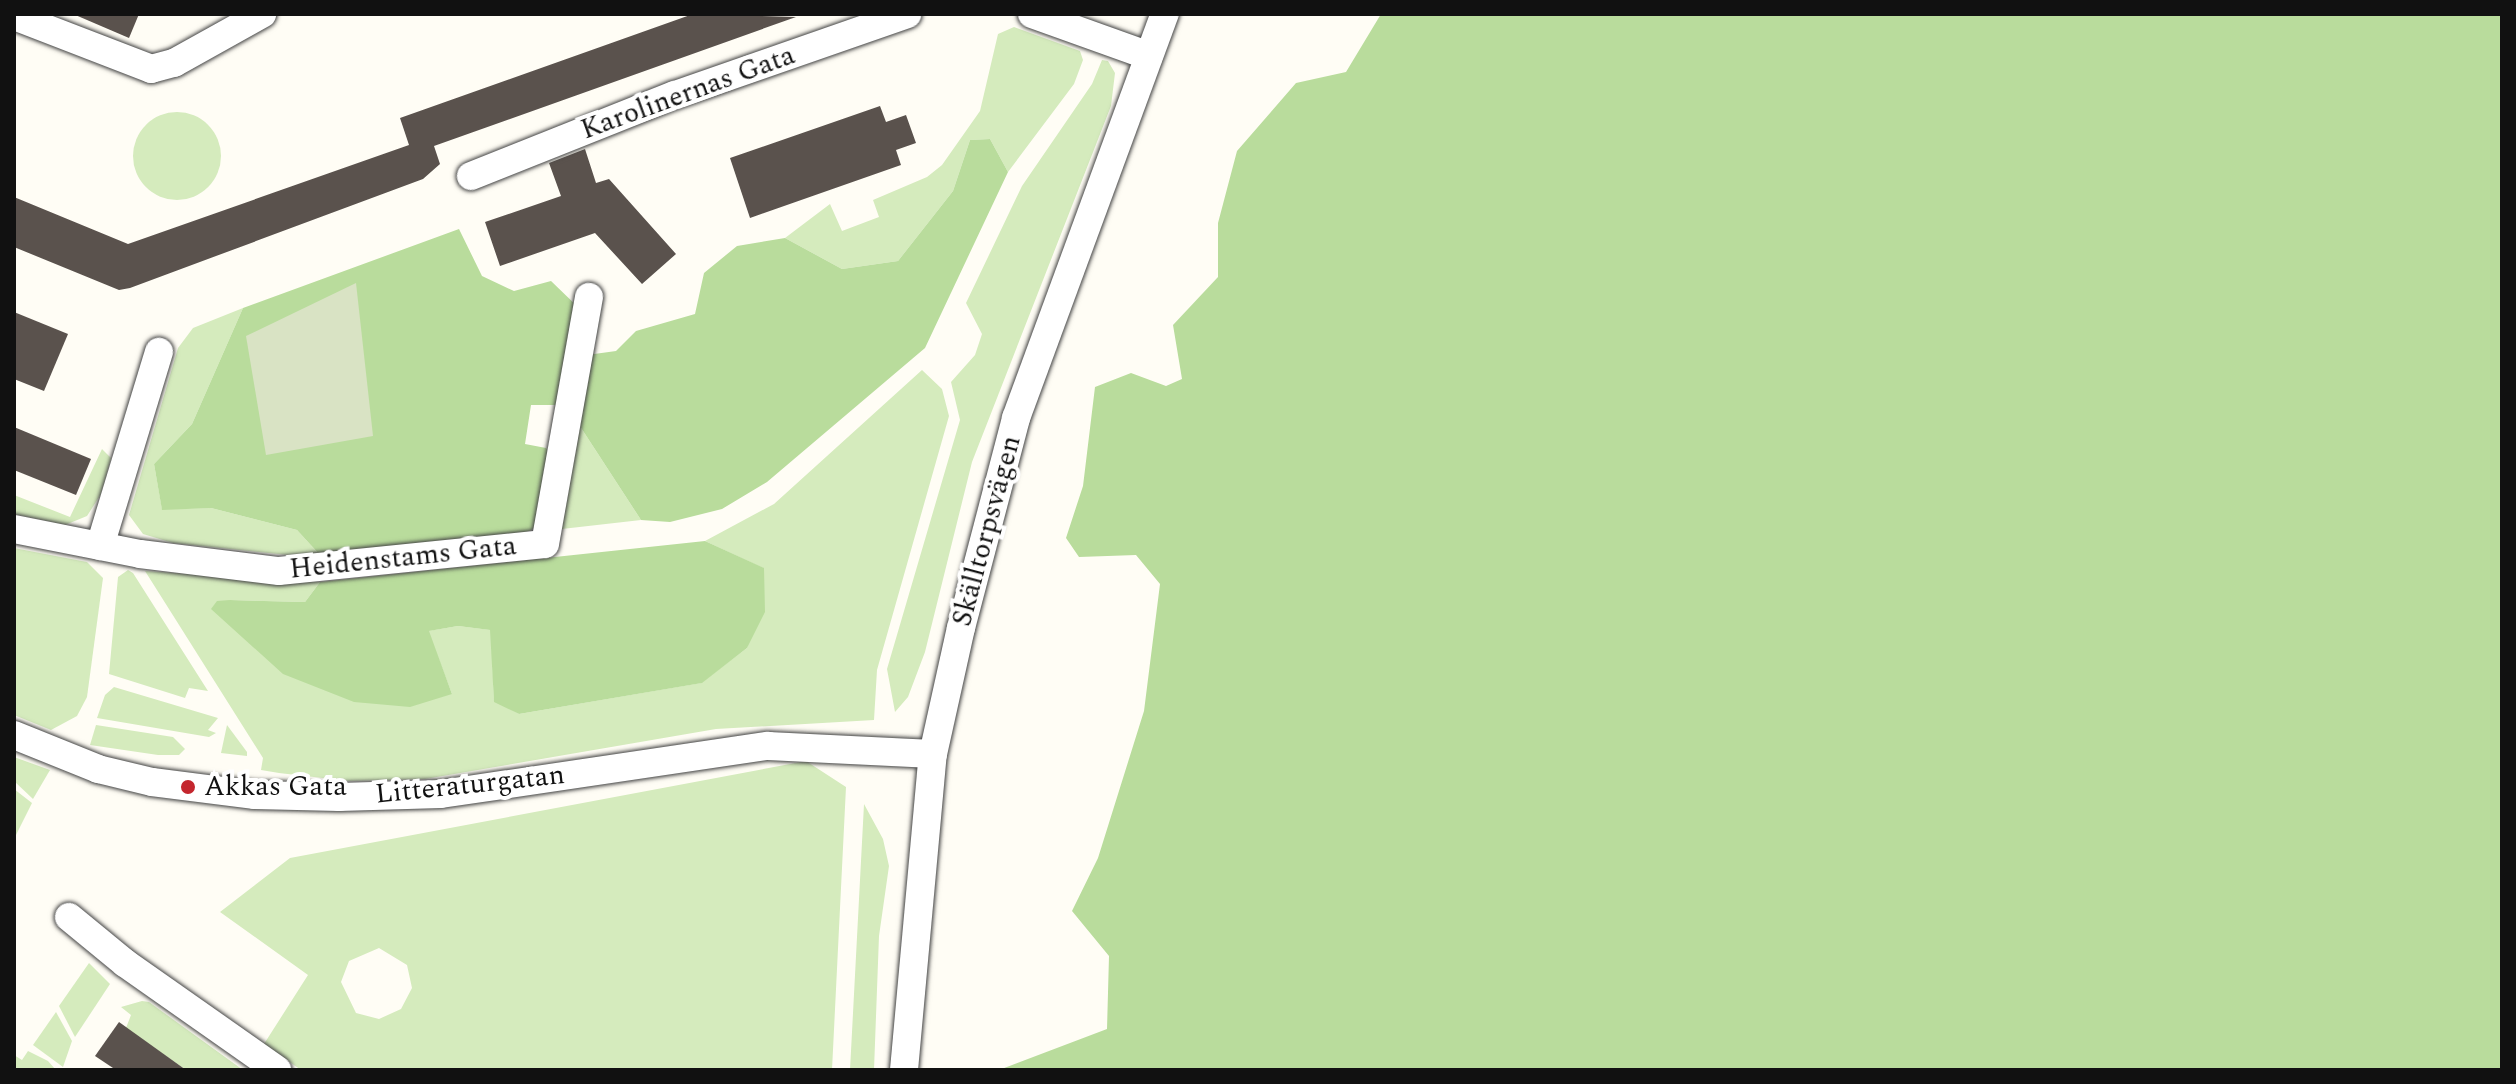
<!DOCTYPE html>
<html>
<head>
<meta charset="utf-8">
<style>
	body { margin:0 }
	#map { position:relative; width:2516px; height:1084px; overflow:hidden; background:#fffdf5; font-family:Spectral,serif }
	div>[style] { position:absolute }
	.green>* { inset:0; background:#d5ebbd }
	.round { border-radius:50% }
	.forest>* { inset:0; background:#b9dc9c }
	.cemetery>* { inset:0; background:#d9e3c4 }
	.building>* { inset:0; background:#5a524d }
	.roads { filter:drop-shadow(0 0 2px #444) drop-shadow(0 0 2px #444) }
	.minor>* { height:28px; margin:-14px; padding:0 14px; transform-origin:14px; border-radius:14px; background:#fff }
	.dots>* { width:22px; height:22px; translate:-50% -50%; box-sizing:border-box; border:4px solid #fff; border-radius:50% }
	span { translate:-50% -50%; white-space:nowrap; text-align:center; line-height:1.15; -webkit-text-stroke:8px #fff; paint-order:stroke }
	.street-label { font-size:28px; color:#111 }
	.poi-label { font-size:28px; color:#111 }
	.left { translate:0 -50%; text-align:left }
	.frame { position:absolute; inset:0; border:16px solid #111; pointer-events:none }
</style>
</head>
<body>
<div id="map">
	<div class="green">
		<div style="clip-path:polygon(1014px 27px,1080px 51px,1083px 60px,1074px 84px,1008px 172px,990px 139px,970px 140px,953px 191px,898px 261px,842px 269px,785px 238px,830px 204px,842px 231px,879px 217px,873px 200px,927px 177px,942px 165px,980px 111px,998px 34px)"></div>
		<div style="clip-path:polygon(1102px 60px,1108px 61px,1115px 73px,1111px 106px,972px 462px,925px 652px,908px 697px,895px 712px,887px 669px,960px 420px,951px 382px,975px 355px,982px 334px,966px 303px,1022px 186px,1092px 84px)"></div>
		<div class="round" style="left:133px;top:112px;width:88px;height:88px"></div>
		<div style="clip-path:polygon(243px 308px,192px 424px,154px 464px,162px 509px,211px 508px,297px 530px,319px 554px,288px 555px,173px 543px,143px 534px,129px 515px,178px 348px,193px 328px)"></div>
		<div style="clip-path:polygon(922px 370px,942px 389px,949px 416px,877px 670px,874px 720px,716px 729px,425px 779px,349px 781px,279px 773px,261px 770px,263px 758px,145px 571px,320px 582px,305px 602px,230px 600px,452px 694px,428px 631px,458px 626px,491px 630px,494px 701px,519px 714px,701px 683px,747px 648px,763px 568px,705px 541px,774px 504px)"></div>
		<div style="clip-path:polygon(574px 417px,641px 520px,553px 530px)"></div>
		<div style="clip-path:polygon(102px 449px,111px 458px,101px 494px,87px 516px,65px 525px,14px 514px,14px 495px,70px 517px)"></div>
		<div style="clip-path:polygon(14px 548px,87px 562px,103px 578px,87px 697px,77px 716px,51px 730px,14px 715px)"></div>
		<div style="clip-path:polygon(128px 570px,133px 573px,208px 691px,189px 688px,185px 698px,109px 674px,118px 577px)"></div>
		<div style="clip-path:polygon(114px 687px,218px 718px,208px 730px,216px 733px,209px 737px,97px 718px,105px 695px)"></div>
		<div style="clip-path:polygon(96px 725px,173px 737px,185px 749px,179px 755px,158px 755px,90px 745px)"></div>
		<div style="clip-path:polygon(227px 725px,247px 752px,247px 756px,221px 753px)"></div>
		<div style="clip-path:polygon(14px 757px,50px 770px,33px 799px,14px 781px)"></div>
		<div style="clip-path:polygon(evenodd,806px 761px,846px 787px,832px 1070px,301px 1070px,264px 1044px,308px 975px,220px 912px,290px 858px,806px 761px,379px 948px,407px 965px,412px 988px,401px 1009px,379px 1019px,356px 1013px,341px 982px,349px 961px,379px 948px)"></div>
		<div style="clip-path:polygon(14px 789px,32px 803px,14px 839px)"></div>
		<div style="clip-path:polygon(864px 804px,883px 839px,889px 866px,879px 936px,874px 1070px,850px 1070px)"></div>
		<div style="clip-path:polygon(89px 963px,110px 984px,75px 1037px,59px 1006px)"></div>
		<div style="clip-path:polygon(142px 1001px,149px 1002px,243px 1070px,186px 1070px,126px 1028px,131px 1015px,121px 1007px)"></div>
		<div style="clip-path:polygon(56px 1012px,72px 1041px,63px 1067px,33px 1045px)"></div>
		<div style="clip-path:polygon(28px 1051px,48px 1061px,56px 1070px,14px 1070px,14px 1055px,22px 1060px)"></div>
	</div>
	<div class="forest">
		<div style="clip-path:polygon(1381px 14px,2502px 14px,2502px 1070px,999px 1070px,1107px 1029px,1109px 956px,1072px 911px,1098px 858px,1144px 711px,1160px 584px,1136px 555px,1079px 557px,1066px 538px,1083px 486px,1095px 387px,1131px 373px,1166px 386px,1182px 379px,1173px 325px,1218px 277px,1218px 223px,1237px 151px,1296px 83px,1346px 72px)"></div>
		<div style="clip-path:polygon(990px 139px,1008px 172px,925px 348px,767px 482px,722px 509px,670px 522px,641px 520px,574px 417px,587px 355px,616px 351px,636px 331px,695px 314px,704px 273px,737px 246px,785px 238px,842px 269px,898px 261px,953px 191px,970px 140px)"></div>
		<div style="clip-path:polygon(459px 229px,482px 276px,514px 291px,551px 281px,580px 309px,562px 405px,531px 405px,525px 444px,546px 448px,552px 456px,542px 520px,533px 529px,517px 537px,319px 554px,297px 530px,211px 508px,162px 510px,154px 464px,192px 424px,243px 308px)"></div>
		<div style="clip-path:polygon(705px 541px,764px 568px,765px 612px,747px 648px,702px 683px,519px 714px,494px 702px,490px 630px,458px 626px,429px 631px,452px 694px,410px 707px,354px 702px,283px 674px,211px 609px,217px 601px,230px 600px,305px 602px,320px 582px)"></div>
	</div>
	<div class="cemetery">
		<div style="clip-path:polygon(356px 283px,373px 436px,266px 455px,246px 336px)"></div>
	</div>
	<div class="building">
		<div style="clip-path:polygon(73px 14px,139px 14px,129px 38px)"></div>
		<div style="clip-path:polygon(693px 14px,796px 17px,434px 146px,440px 164px,423px 179px,130px 288px,119px 290px,14px 247px,14px 197px,128px 244px,409px 145px,400px 118px)"></div>
		<div style="clip-path:polygon(880px 106px,886px 122px,906px 115px,916px 143px,896px 150px,901px 165px,750px 218px,730px 158px)"></div>
		<div style="clip-path:polygon(585px 149px,596px 183px,609px 179px,676px 254px,642px 284px,595px 233px,500px 266px,485px 222px,561px 196px,549px 163px)"></div>
		<div style="clip-path:polygon(14px 312px,68px 334px,44px 391px,14px 379px)"></div>
		<div style="clip-path:polygon(14px 427px,91px 459px,76px 495px,14px 470px)"></div>
		<div style="clip-path:polygon(119px 1022px,186px 1070px,116px 1070px,95px 1056px)"></div>
	</div>
	<div class="roads">
		<div class="minor">
			<div style="left:1032px;top:14px;width:124px;rotate:19.7deg"></div>
			<div style="left:14px;top:16px;width:147px;rotate:21.1deg"></div>
			<div style="left:151px;top:69px;width:24px;rotate:-15deg"></div>
			<div style="left:174px;top:63px;width:101px;rotate:-29.1deg"></div>
			<div style="left:471px;top:176px;width:219px;rotate:-21.7deg"></div>
			<div style="left:675px;top:95px;width:246px;rotate:-19.2deg"></div>
			<div style="left:14px;top:529px;width:128px;rotate:11.2deg"></div>
			<div style="left:140px;top:554px;width:140px;rotate:7deg"></div>
			<div style="left:279px;top:571px;width:267px;rotate:-5.8deg"></div>
			<div style="left:545px;top:544px;width:251px;rotate:-79.9deg"></div>
			<div style="left:100px;top:546px;width:203px;rotate:-73.1deg"></div>
			<div style="left:14px;top:735px;width:91px;rotate:22deg"></div>
			<div style="left:98px;top:769px;width:56px;rotate:13.5deg"></div>
			<div style="left:152px;top:782px;width:104px;rotate:7.2deg"></div>
			<div style="left:255px;top:795px;width:84px;rotate:1.4deg"></div>
			<div style="left:339px;top:797px;width:102px;rotate:-1.7deg"></div>
			<div style="left:441px;top:794px;width:331px;rotate:-8.4deg"></div>
			<div style="left:768px;top:746px;width:165px;rotate:2.8deg"></div>
			<div style="left:69px;top:917px;width:72px;rotate:39.4deg"></div>
			<div style="left:125px;top:963px;width:186px;rotate:35.1deg"></div>
			<div style="left:904px;top:1070px;width:317px;rotate:-84.8deg"></div>
			<div style="left:933px;top:754px;width:129px;rotate:-77.5deg"></div>
			<div style="left:961px;top:628px;width:217px;rotate:-75.3deg"></div>
			<div style="left:1016px;top:418px;width:431px;rotate:-69.8deg"></div>
		</div>
	</div>
	<div class="dots">
		<div style="left:188px;top:787px;background:#c4262e"></div>
	</div>
	<div class="street-label">
		<span style="left:688px;top:93px;rotate:-20deg">Karolinernas Gata</span>
		<span style="left:987px;top:531px;rotate:-75deg">Skälltorpsvägen</span>
		<span style="left:403px;top:558px;rotate:-6deg">Heidenstams Gata</span>
		<span style="left:470px;top:785px;rotate:-6deg">Litteraturgatan</span>
	</div>
	<div class="poi-label">
		<span class="left" style="left:204px;top:787px">Akkas Gata</span>
	</div>
	<div class="frame"></div>
</div>
</body>
</html>
